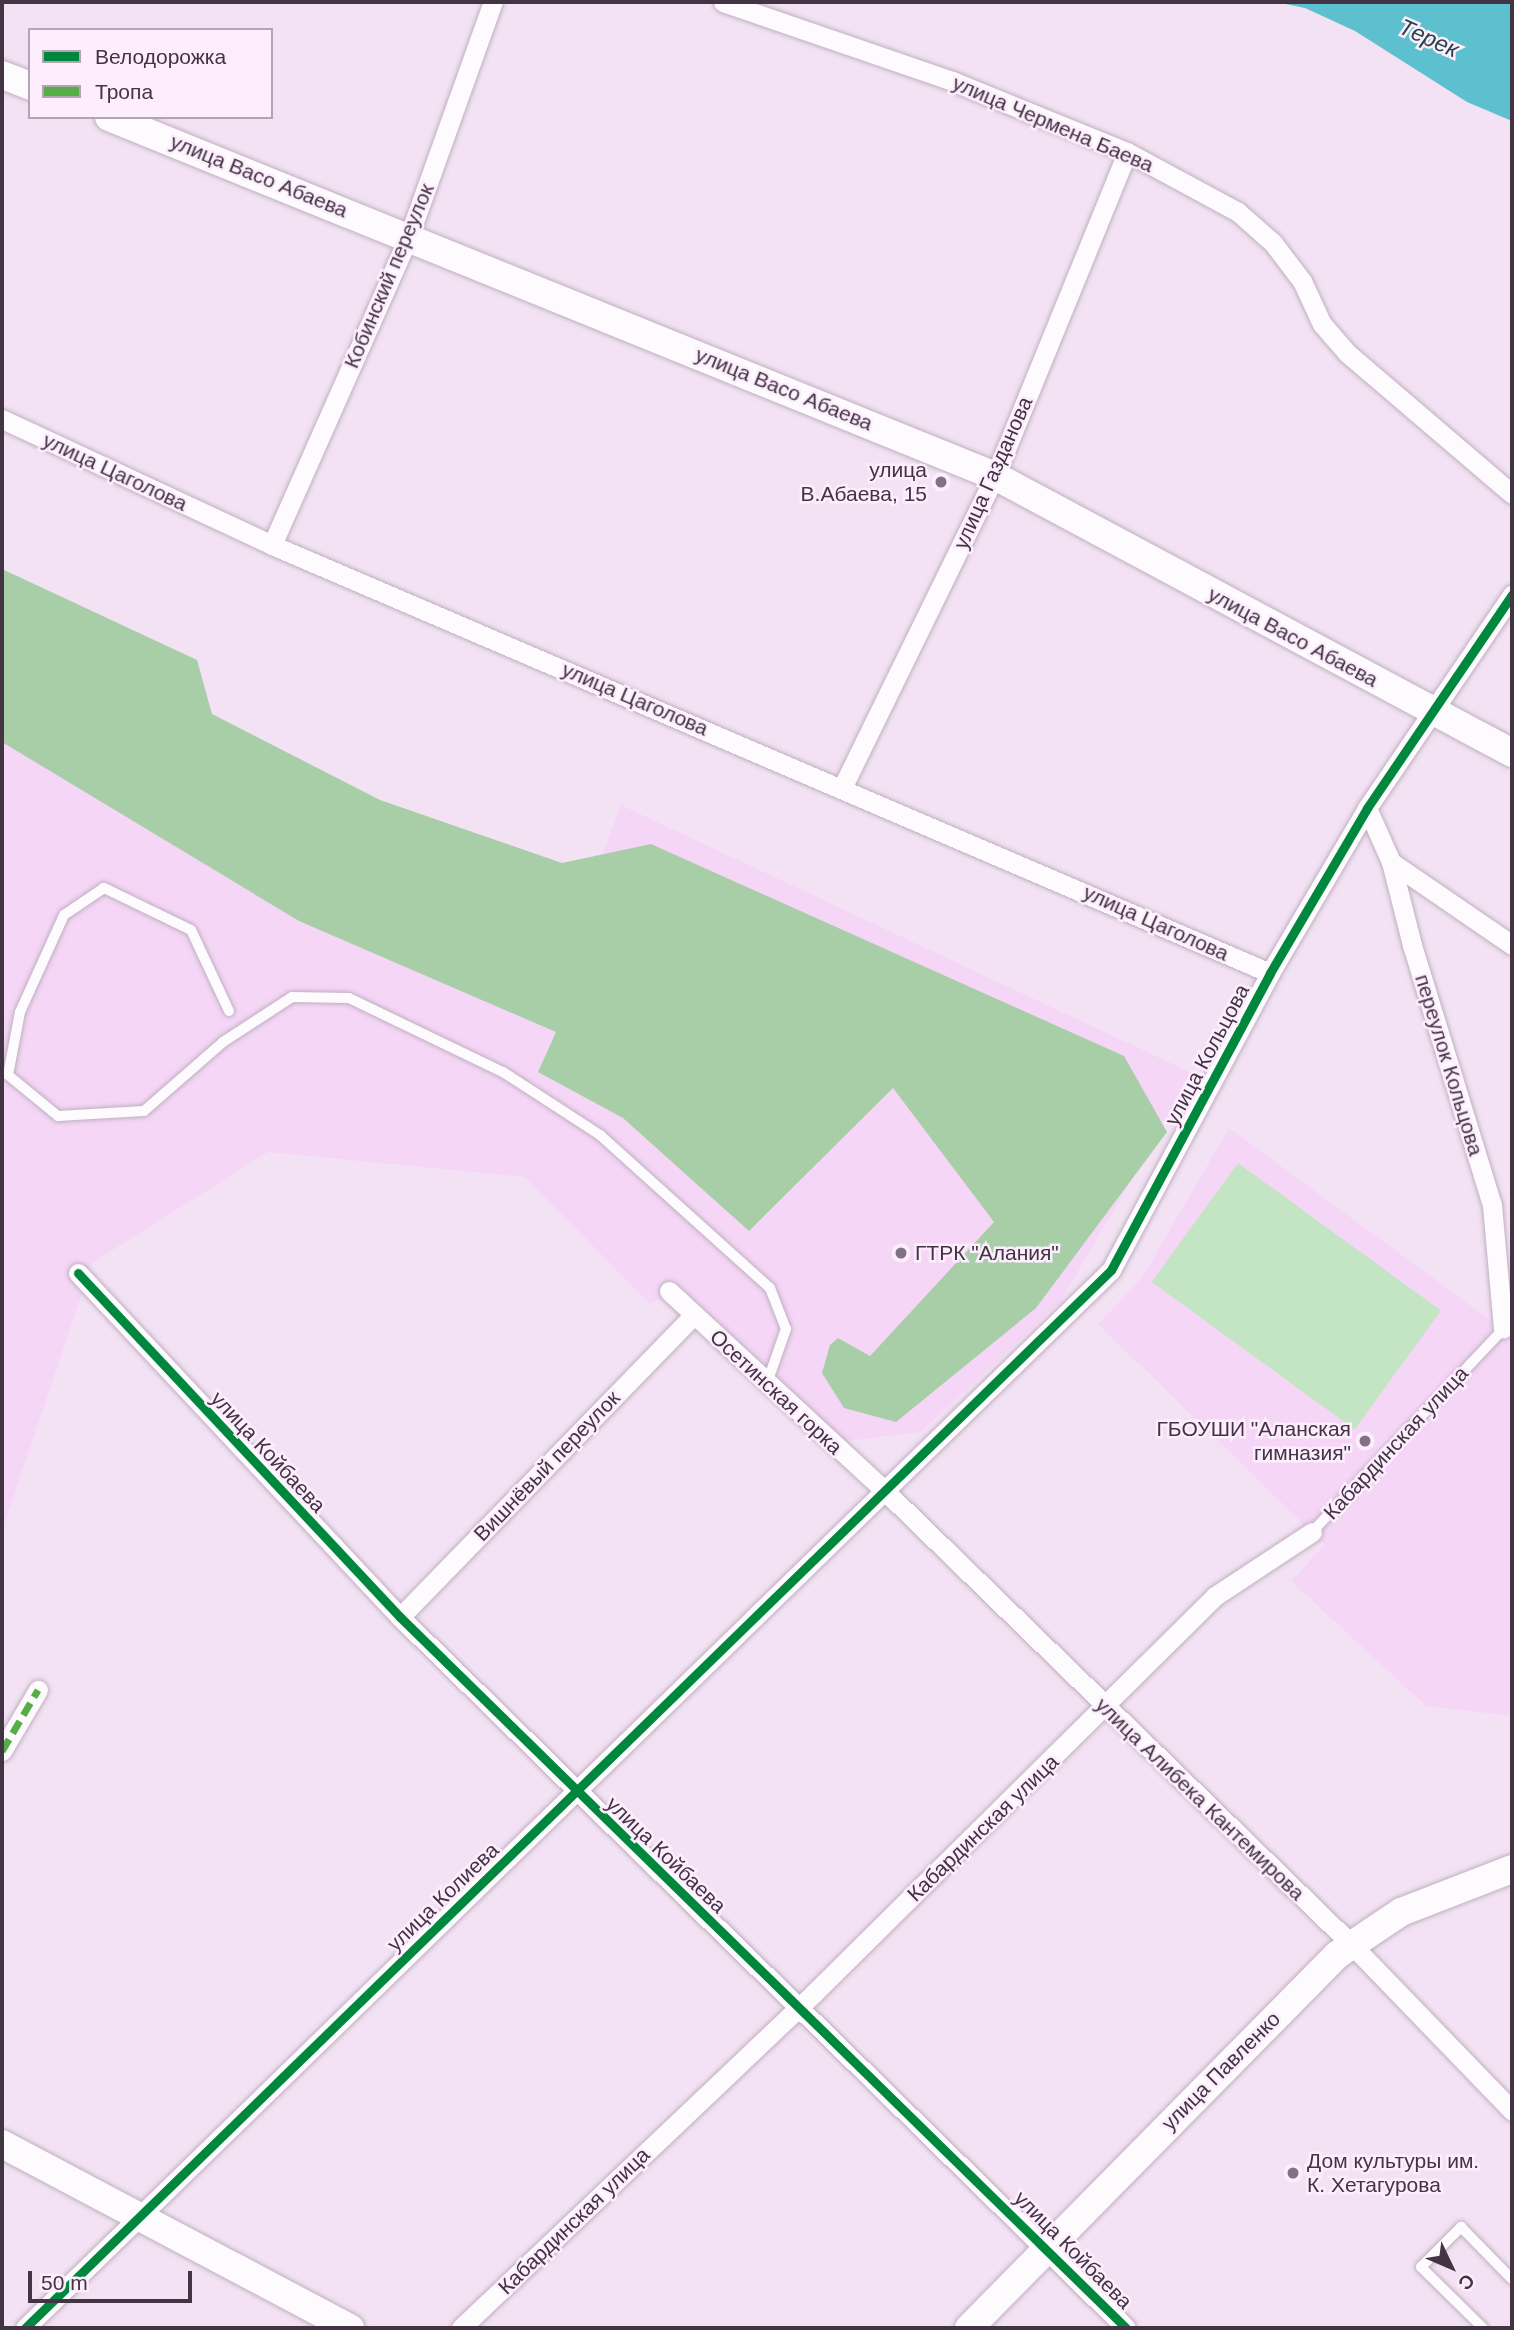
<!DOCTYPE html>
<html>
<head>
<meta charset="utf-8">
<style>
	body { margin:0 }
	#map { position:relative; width:1514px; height:2330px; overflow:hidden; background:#f3e2f4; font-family:Arial,sans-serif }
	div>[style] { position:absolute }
	.built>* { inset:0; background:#f5d6f7 }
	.green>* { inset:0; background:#c4e5c4; transform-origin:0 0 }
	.forest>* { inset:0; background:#a8cea8 }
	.water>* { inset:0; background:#5dc0cf }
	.roads { filter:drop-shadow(0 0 2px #bfb0bf) drop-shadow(0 0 2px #bfb0bf) }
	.lane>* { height:10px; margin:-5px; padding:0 5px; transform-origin:5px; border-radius:5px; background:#fdfbfd }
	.street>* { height:19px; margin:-9.5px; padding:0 9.5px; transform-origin:9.5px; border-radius:9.5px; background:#fdfbfd }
	.secondary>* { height:28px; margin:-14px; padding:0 14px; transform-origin:14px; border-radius:14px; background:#fdfbfd }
	.quiet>* { height:7px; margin-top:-3.5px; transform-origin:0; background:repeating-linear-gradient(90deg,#56ac47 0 14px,transparent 0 21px) }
	.cycleway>* { height:9px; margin:-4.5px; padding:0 4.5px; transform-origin:4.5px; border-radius:4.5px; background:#00873e }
	.dots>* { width:19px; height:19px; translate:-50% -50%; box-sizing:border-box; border:4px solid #fdeefe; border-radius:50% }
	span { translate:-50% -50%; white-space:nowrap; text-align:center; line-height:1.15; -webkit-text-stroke:5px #fdeefe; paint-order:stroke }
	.street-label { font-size:21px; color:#433444 }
	.poi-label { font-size:21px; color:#433444 }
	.right { translate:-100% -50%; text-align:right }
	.left { translate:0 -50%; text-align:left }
	.water-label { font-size:23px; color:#254244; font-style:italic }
	.frame { position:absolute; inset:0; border:4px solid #433444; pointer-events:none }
	.legend { position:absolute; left:28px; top:28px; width:245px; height:91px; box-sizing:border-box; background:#fdeefe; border:2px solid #b3a4b4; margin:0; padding:9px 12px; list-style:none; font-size:21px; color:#433444 }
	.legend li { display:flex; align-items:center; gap:14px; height:35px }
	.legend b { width:35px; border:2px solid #b3a4b4 }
	.north { position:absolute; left:1416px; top:2232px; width:70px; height:70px; -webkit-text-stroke:5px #fdeefe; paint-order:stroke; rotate:134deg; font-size:19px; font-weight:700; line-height:28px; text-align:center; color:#433444 }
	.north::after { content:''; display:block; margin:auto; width:24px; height:32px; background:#433444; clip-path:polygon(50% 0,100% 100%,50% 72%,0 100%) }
	.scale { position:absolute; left:28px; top:2271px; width:164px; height:32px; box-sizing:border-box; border:4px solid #433444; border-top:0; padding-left:9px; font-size:21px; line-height:24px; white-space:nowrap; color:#433444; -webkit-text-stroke:5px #fdeefe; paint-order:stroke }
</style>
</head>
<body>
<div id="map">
	<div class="built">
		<div style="clip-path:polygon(2px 672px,586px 899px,621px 805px,1194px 1074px,1060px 1302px,921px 1432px,838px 1442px,711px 1322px,682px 1286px,650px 1304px,525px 1177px,268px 1152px,92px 1263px,2px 1531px)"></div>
		<div style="clip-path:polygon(1229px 1128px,1512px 1336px,1512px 1716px,1426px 1706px,1291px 1581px,1325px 1545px,1098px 1324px,1142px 1278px)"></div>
	</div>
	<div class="green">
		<div style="left:1238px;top:1163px;width:251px;height:147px;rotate:36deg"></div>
	</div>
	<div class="forest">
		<div style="clip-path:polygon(2px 569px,197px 660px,212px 714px,380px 800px,562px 863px,651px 844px,1124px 1056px,1167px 1132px,1036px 1308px,896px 1422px,844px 1408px,822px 1373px,830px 1345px,838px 1338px,870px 1356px,994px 1222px,893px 1088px,749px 1231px,623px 1118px,538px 1072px,556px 1032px,299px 921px,2px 742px)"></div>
	</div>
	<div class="water">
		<div style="clip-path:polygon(1276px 2px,1512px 2px,1512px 121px,1467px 102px,1355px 31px,1305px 8px)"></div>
	</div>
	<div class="roads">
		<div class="lane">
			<div style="left:229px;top:1011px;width:89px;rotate:-115.1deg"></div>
			<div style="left:191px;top:930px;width:97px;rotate:-154.2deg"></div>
			<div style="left:104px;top:888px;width:48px;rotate:146deg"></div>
			<div style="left:64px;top:915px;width:107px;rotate:114.4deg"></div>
			<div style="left:20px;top:1012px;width:64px;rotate:100.8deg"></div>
			<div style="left:8px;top:1075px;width:65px;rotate:39.4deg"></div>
			<div style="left:58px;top:1116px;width:86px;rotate:-3.3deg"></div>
			<div style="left:144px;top:1111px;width:105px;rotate:-41.1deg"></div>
			<div style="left:223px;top:1042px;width:82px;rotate:-33.1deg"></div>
			<div style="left:292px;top:997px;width:57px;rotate:1deg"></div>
			<div style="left:349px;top:998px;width:171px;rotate:25.7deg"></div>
			<div style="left:503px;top:1072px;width:116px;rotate:33deg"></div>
			<div style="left:600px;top:1135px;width:229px;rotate:42deg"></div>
			<div style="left:770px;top:1288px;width:44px;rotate:68.7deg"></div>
			<div style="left:786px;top:1329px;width:57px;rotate:109.4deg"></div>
			<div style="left:1312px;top:1532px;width:279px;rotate:-46.7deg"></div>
			<div style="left:1483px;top:2328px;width:87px;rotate:-135.5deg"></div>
			<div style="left:1421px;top:2267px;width:57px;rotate:-45deg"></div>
			<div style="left:1461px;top:2227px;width:73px;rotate:45.6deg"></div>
		</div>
		<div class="street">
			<div style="left:723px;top:2px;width:242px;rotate:19deg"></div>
			<div style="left:952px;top:81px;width:189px;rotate:22.1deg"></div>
			<div style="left:1127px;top:152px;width:126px;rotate:28.4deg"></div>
			<div style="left:1238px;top:212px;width:47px;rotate:41.5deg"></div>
			<div style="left:1273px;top:243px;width:48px;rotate:52.7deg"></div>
			<div style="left:1302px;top:281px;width:47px;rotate:65.1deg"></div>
			<div style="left:1322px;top:324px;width:38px;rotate:49deg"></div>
			<div style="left:1347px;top:353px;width:217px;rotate:40.5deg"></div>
			<div style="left:2px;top:419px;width:298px;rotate:25deg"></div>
			<div style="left:272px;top:545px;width:1086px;rotate:23.21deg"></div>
			<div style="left:272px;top:545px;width:338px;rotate:-66.1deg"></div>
			<div style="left:409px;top:236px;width:249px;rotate:-70.3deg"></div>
			<div style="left:843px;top:786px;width:345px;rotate:-63.9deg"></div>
			<div style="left:995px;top:476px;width:350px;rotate:-67.8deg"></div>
			<div style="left:1367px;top:808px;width:59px;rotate:66deg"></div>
			<div style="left:1391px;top:862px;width:86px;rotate:75.8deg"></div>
			<div style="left:1412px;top:945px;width:272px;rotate:72.9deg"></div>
			<div style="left:1492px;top:1205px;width:124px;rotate:84.9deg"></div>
			<div style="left:1391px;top:862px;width:147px;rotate:34.4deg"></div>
			<div style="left:78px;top:1273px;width:471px;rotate:46.9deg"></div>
			<div style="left:400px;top:1617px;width:1016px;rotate:44.4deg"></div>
			<div style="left:669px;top:1291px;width:293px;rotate:42.8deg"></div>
			<div style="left:884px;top:1490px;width:651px;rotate:44.19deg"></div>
			<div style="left:1351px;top:1944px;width:232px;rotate:46deg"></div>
			<div style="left:400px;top:1617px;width:421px;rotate:-45.8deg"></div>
			<div style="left:2px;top:1751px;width:71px;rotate:-59.5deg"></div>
			<div style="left:25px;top:2328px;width:1516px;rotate:-44.25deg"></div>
			<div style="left:1111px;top:1270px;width:337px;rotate:-61.8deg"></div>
			<div style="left:1270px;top:973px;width:191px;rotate:-59.5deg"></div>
			<div style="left:1367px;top:808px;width:258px;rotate:-55.8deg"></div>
			<div style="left:461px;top:2328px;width:487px;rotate:-43.5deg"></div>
			<div style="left:814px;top:1993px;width:564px;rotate:-44.71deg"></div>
			<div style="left:1215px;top:1596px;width:116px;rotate:-33.4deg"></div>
		</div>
		<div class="secondary">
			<div style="left:2px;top:75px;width:30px;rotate:21deg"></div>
			<div style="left:109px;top:117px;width:956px;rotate:22.06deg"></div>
			<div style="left:995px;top:476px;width:587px;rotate:28.18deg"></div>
			<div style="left:2px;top:2144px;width:394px;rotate:27.9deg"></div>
			<div style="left:969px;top:2328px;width:524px;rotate:-45.39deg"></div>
			<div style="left:1337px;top:1955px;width:77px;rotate:-33.9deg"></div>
			<div style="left:1401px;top:1912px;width:119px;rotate:-21.2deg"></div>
		</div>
	</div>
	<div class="quiet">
		<div style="left:2px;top:1751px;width:71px;rotate:-59.5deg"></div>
	</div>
	<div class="cycleway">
		<div style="left:78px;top:1273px;width:471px;rotate:46.9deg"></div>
		<div style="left:400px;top:1617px;width:1016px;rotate:44.4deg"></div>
		<div style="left:25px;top:2328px;width:1516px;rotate:-44.25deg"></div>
		<div style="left:1111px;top:1270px;width:337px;rotate:-61.8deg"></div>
		<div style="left:1270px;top:973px;width:191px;rotate:-59.5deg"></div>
		<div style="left:1367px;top:808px;width:258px;rotate:-55.8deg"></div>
	</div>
	<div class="dots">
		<div style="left:941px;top:482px;background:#817182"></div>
		<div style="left:901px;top:1253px;background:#817182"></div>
		<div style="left:1365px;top:1441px;background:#817182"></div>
		<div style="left:1293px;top:2173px;background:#817182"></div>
	</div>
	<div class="street-label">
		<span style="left:1053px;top:124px;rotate:23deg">улица Чермена Баева</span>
		<span style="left:259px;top:176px;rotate:22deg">улица Васо Абаева</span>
		<span style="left:389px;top:276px;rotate:-67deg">Кобинский переулок</span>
		<span style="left:784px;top:389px;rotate:22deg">улица Васо Абаева</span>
		<span style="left:115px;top:472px;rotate:25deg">улица Цаголова</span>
		<span style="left:993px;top:473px;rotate:-66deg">улица Газданова</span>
		<span style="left:1293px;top:637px;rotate:28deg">улица Васо Абаева</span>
		<span style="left:635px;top:699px;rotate:23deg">улица Цаголова</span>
		<span style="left:1156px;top:923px;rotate:24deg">улица Цаголова</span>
		<span style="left:1207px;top:1055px;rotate:-62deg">улица Кольцова</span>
		<span style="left:1449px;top:1065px;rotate:73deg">переулок Кольцова</span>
		<span style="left:776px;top:1392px;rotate:43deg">Осетинская горка</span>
		<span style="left:1396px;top:1443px;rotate:-47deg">Кабардинская улица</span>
		<span style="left:268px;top:1452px;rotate:47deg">улица Койбаева</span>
		<span style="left:547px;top:1466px;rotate:-46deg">Вишнёвый переулок</span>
		<span style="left:1200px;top:1799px;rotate:44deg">улица Алибека Кантемирова</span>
		<span style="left:983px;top:1828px;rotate:-44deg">Кабардинская улица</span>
		<span style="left:666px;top:1855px;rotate:44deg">улица Койбаева</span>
		<span style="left:443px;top:1897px;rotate:-44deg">улица Колиева</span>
		<span style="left:1221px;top:2071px;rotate:-45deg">улица Павленко</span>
		<span style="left:574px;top:2221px;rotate:-44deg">Кабардинская улица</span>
		<span style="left:1073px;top:2250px;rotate:45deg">улица Койбаева</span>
	</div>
	<div class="poi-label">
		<span class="right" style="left:927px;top:482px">улица<br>В.Абаева, 15</span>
		<span class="left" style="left:915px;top:1253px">ГТРК "Алания"</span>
		<span class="right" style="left:1351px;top:1441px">ГБОУШИ "Аланская<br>гимназия"</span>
		<span class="left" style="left:1307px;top:2173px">Дом культуры им.<br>К. Хетагурова</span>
	</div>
	<div class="water-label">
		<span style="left:1429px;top:38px;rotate:24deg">Терек</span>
	</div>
	<div class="frame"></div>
	<ul class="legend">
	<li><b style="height:9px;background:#00873e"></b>Велодорожка</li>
	<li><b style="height:9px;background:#56ac47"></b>Тропа</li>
	</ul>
	<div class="north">С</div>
	<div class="scale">50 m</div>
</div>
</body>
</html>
